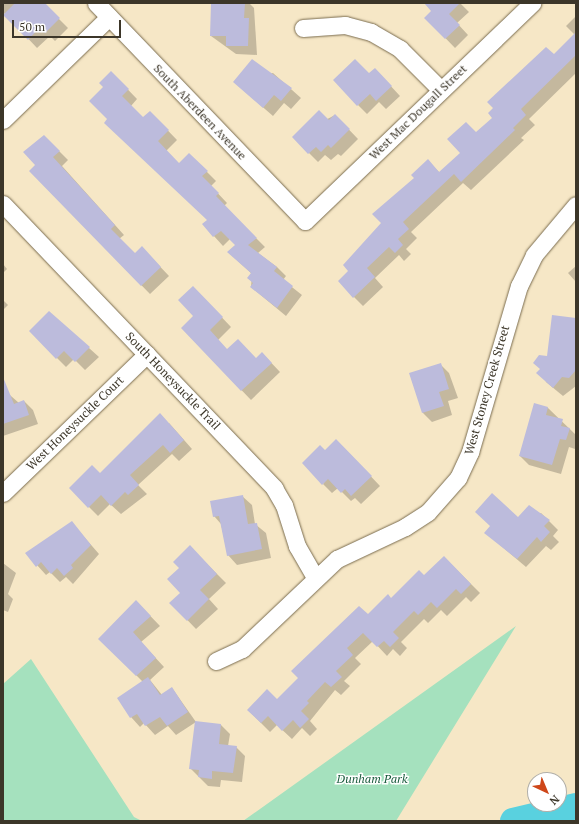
<!DOCTYPE html>
<html>
<head>
<meta charset="utf-8">
<style>
	body { margin:0 }
	#map { position:relative; width:579px; height:824px; overflow:hidden; background:#f6e7c6; font-family:"PT Serif",serif }
	div>[style] { position:absolute }
	.green>* { inset:0; background:#a5e1be }
	.shadow>* { inset:0; background:#0003 }
	.river>* { height:26px; margin:-13px; padding:0 13px; transform-origin:13px; border-radius:13px; background:#59d1df }
	.building>* { inset:0; background:#bcbbdc }
	.roads { filter:drop-shadow(0 0 1px #7a6c4f) drop-shadow(0 0 1px #7a6c4f) }
	.minor>* { height:17px; margin:-8.5px; padding:0 8.5px; transform-origin:8.5px; border-radius:8.5px; background:#fff }
	span { translate:-50% -50%; white-space:nowrap; text-align:center; line-height:1.15; -webkit-text-stroke:3px #fff; paint-order:stroke }
	.street-label { font-size:12px; color:#3c3629 }
	.park-label { font-size:12px; color:#195b3c; font-style:italic }
	.frame { position:absolute; inset:0; border:4px solid #3c3629; pointer-events:none }
	.north { position:absolute; left:527px; top:772px; width:40px; height:40px; box-sizing:border-box; background:#fff; border:1px solid #b1afa9; border-radius:50%; rotate:136deg; font-size:11px; font-weight:700; line-height:16px; text-align:center; color:#3c3629 }
	.north::after { content:''; display:block; margin:auto; width:14px; height:18px; background:#ce4619; clip-path:polygon(50% 0,100% 100%,50% 72%,0 100%) }
	.scale { position:absolute; left:12px; top:20px; width:109px; height:18px; box-sizing:border-box; border:2px solid #3c3629; border-top:0; padding-left:5px; font-size:12px; line-height:14px; white-space:nowrap; color:#3c3629; -webkit-text-stroke:3px #fff; paint-order:stroke }
</style>
</head>
<body>
<div id="map">
	<div class="green">
		<div style="clip-path:polygon(516px 626px,396px 821px,243px 821px,260px 809px)"></div>
		<div style="clip-path:polygon(31px 659px,134px 817px,142px 821px,3px 821px,3px 684px)"></div>
		<div style="clip-path:polygon(576px 806px,576px 821px,513px 821px,543px 812px)"></div>
	</div>
	<div class="shadow">
		<div style="clip-path:polygon(3px 3px,43px 3px,68px 28px,55px 41px,50px 36px,37px 48px,3px 12px)"></div>
		<div style="clip-path:polygon(212px 3px,249px 3px,254px 8px,257px 55px,236px 54px,211px 36px)"></div>
		<div style="clip-path:polygon(425px 3px,460px 3px,469px 12px,457px 23px,468px 35px,455px 48px,426px 18px,433px 11px)"></div>
		<div style="clip-path:polygon(576px 16px,576px 73px,529px 119px,535px 125px,521px 138px,524px 140px,471px 190px,463px 183px,411px 232px,417px 238px,406px 249px,411px 254px,404px 261px,399px 255px,375px 278px,383px 287px,363px 306px,354px 297px,350px 271px,415px 178px,428px 161px,440px 173px,461px 153px,575px 35px,566px 26px)"></div>
		<div style="clip-path:polygon(375px 69px,400px 96px,386px 109px,379px 102px,367px 114px,358px 105px,369px 74px)"></div>
		<div style="clip-path:polygon(111px 72px,137px 99px,131px 106px,143px 119px,150px 112px,177px 140px,166px 151px,179px 164px,189px 154px,216px 181px,211px 186px,227px 203px,224px 206px,265px 247px,258px 253px,277px 267px,286px 276px,283px 280px,302px 295px,286px 316px,251px 287px,252px 274px,228px 252px,236px 245px,230px 239px,223px 246px,203px 224px,208px 220px,109px 119px,105px 87px)"></div>
		<div style="clip-path:polygon(273px 73px,301px 98px,291px 109px,284px 103px,273px 116px,234px 82px)"></div>
		<div style="clip-path:polygon(335px 115px,358px 139px,341px 156px,338px 154px,331px 160px,325px 155px,318px 162px,293px 137px)"></div>
		<div style="clip-path:polygon(44px 136px,68px 160px,62px 166px,124px 235px,119px 239px,135px 254px,151px 257px,169px 276px,150px 294px,30px 171px,36px 165px)"></div>
		<div style="clip-path:polygon(3px 264px,7px 269px,3px 273px)"></div>
		<div style="clip-path:polygon(576px 266px,576px 282px,568px 273px)"></div>
		<div style="clip-path:polygon(193px 287px,231px 327px,218px 340px,227px 350px,256px 359px,262px 353px,280px 372px,251px 400px,182px 328px,194px 316px)"></div>
		<div style="clip-path:polygon(3px 300px,8px 305px,3px 310px)"></div>
		<div style="clip-path:polygon(49px 312px,99px 357px,85px 370px,74px 359px,66px 367px,30px 331px)"></div>
		<div style="clip-path:polygon(576px 319px,576px 386px,563px 396px,546px 382px,541px 369px)"></div>
		<div style="clip-path:polygon(440px 364px,449px 373px,458px 398px,448px 401px,452px 415px,432px 422px,423px 413px,410px 374px)"></div>
		<div style="clip-path:polygon(3px 389px,19px 403px,24px 401px,33px 410px,38px 424px,3px 436px)"></div>
		<div style="clip-path:polygon(535px 404px,548px 408px,576px 435px,575px 449px,569px 447px,561px 474px,529px 465px,520px 456px)"></div>
		<div style="clip-path:polygon(169px 423px,192px 449px,179px 461px,172px 454px,138px 485px,147px 494px,121px 514px,110px 504px,98px 516px,70px 488px,100px 474px)"></div>
		<div style="clip-path:polygon(345px 449px,380px 486px,361px 504px,355px 498px,351px 501px,338px 488px,332px 493px,323px 484px)"></div>
		<div style="clip-path:polygon(242px 496px,252px 505px,255px 524px,266px 533px,271px 558px,237px 565px,228px 555px,221px 524px,214px 516px)"></div>
		<div style="clip-path:polygon(541px 513px,558px 530px,553px 536px,559px 542px,551px 550px,546px 546px,526px 567px,486px 533px,491px 527px)"></div>
		<div style="clip-path:polygon(72px 523px,99px 554px,73px 584px,66px 577px,60px 582px,50px 572px,46px 575px,27px 554px)"></div>
		<div style="clip-path:polygon(199px 556px,226px 583px,209px 599px,218px 609px,196px 629px,171px 603px,182px 593px)"></div>
		<div style="clip-path:polygon(444px 557px,480px 593px,471px 602px,466px 597px,447px 616px,441px 610px,428px 623px,424px 619px,401px 642px,407px 648px,400px 656px,393px 649px,387px 656px,373px 641px,355px 658px,361px 664px,344px 681px,350px 686px,341px 695px,335px 690px,310px 721px,317px 729px,310px 736px,302px 728px,292px 739px,277px 725px,270px 732px,248px 710px,277px 700px,368px 615px,424px 577px)"></div>
		<div style="clip-path:polygon(3px 563px,16px 573px,8px 594px,13px 599px,8px 612px,3px 610px)"></div>
		<div style="clip-path:polygon(136px 601px,160px 626px,141px 642px,164px 667px,150px 680px,162px 695px,172px 688px,196px 722px,221px 725px,230px 734px,228px 746px,236px 747px,245px 756px,242px 782px,221px 780px,220px 787px,208px 786px,190px 768px,196px 722px,176px 735px,168px 726px,155px 735px,144px 723px,140px 727px,131px 717px,143px 682px,100px 639px)"></div>
	</div>
	<div class="river">
		<div style="left:513px;top:821px;width:65px;rotate:-13.4deg"></div>
	</div>
	<div class="building">
		<div style="clip-path:polygon(15px 3px,45px 3px,60px 18px,45px 33px,40px 27px,28px 40px,3px 15px)"></div>
		<div style="clip-path:polygon(211px 3px,245px 3px,244px 18px,249px 18px,248px 46px,226px 46px,226px 36px,210px 36px)"></div>
		<div style="clip-path:polygon(424px 3px,460px 3px,449px 14px,460px 25px,445px 39px,424px 18px,431px 11px)"></div>
		<div style="clip-path:polygon(576px 32px,576px 55px,521px 109px,526px 115px,513px 128px,515px 130px,461px 182px,454px 174px,403px 222px,409px 229px,398px 239px,403px 245px,395px 253px,389px 247px,367px 268px,375px 277px,353px 298px,338px 281px,348px 271px,343px 265px,381px 223px,372px 214px,414px 178px,411px 175px,428px 159px,439px 172px,460px 153px,447px 139px,466px 122px,476px 132px,492px 118px,488px 113px,493px 108px,487px 102px,546px 47px,554px 54px)"></div>
		<div style="clip-path:polygon(252px 59px,292px 88px,281px 101px,274px 95px,263px 108px,233px 82px)"></div>
		<div style="clip-path:polygon(355px 59px,369px 73px,375px 68px,392px 86px,376px 101px,370px 94px,357px 106px,333px 80px)"></div>
		<div style="clip-path:polygon(111px 71px,129px 89px,122px 96px,143px 117px,150px 111px,169px 130px,158px 141px,179px 163px,189px 153px,208px 171px,202px 176px,219px 193px,216px 196px,257px 238px,248px 245px,277px 267px,274px 271px,293px 286px,277px 308px,250px 287px,253px 283px,247px 278px,251px 273px,227px 252px,235px 245px,221px 231px,213px 237px,202px 224px,207px 220px,104px 123px,107px 119px,89px 101px,103px 87px,99px 83px)"></div>
		<div style="clip-path:polygon(319px 110px,329px 120px,335px 114px,350px 129px,331px 148px,328px 145px,321px 152px,316px 147px,308px 154px,292px 137px)"></div>
		<div style="clip-path:polygon(44px 135px,60px 151px,53px 157px,115px 225px,111px 229px,135px 253px,142px 246px,161px 267px,141px 286px,29px 171px,35px 165px,23px 152px)"></div>
		<div style="clip-path:polygon(193px 286px,223px 317px,210px 330px,227px 349px,238px 339px,256px 358px,262px 352px,272px 363px,241px 391px,181px 328px,193px 316px,178px 300px)"></div>
		<div style="clip-path:polygon(49px 311px,90px 347px,75px 362px,64px 351px,56px 359px,29px 331px)"></div>
		<div style="clip-path:polygon(552px 315px,576px 318px,576px 370px,569px 378px,562px 377px,553px 388px,536px 373px,540px 369px,533px 363px,539px 355px,547px 356px)"></div>
		<div style="clip-path:polygon(441px 363px,449px 389px,439px 392px,444px 406px,422px 413px,409px 373px)"></div>
		<div style="clip-path:polygon(3px 377px,14px 404px,24px 400px,29px 415px,3px 424px)"></div>
		<div style="clip-path:polygon(534px 403px,548px 407px,546px 415px,563px 419px,561px 426px,570px 428px,566px 440px,560px 439px,552px 465px,519px 456px)"></div>
		<div style="clip-path:polygon(160px 413px,184px 440px,170px 453px,163px 445px,130px 475px,139px 485px,128px 495px,125px 492px,111px 506px,101px 495px,88px 508px,69px 488px,92px 465px,100px 473px)"></div>
		<div style="clip-path:polygon(336px 439px,372px 476px,351px 496px,345px 489px,341px 493px,328px 479px,322px 485px,302px 463px,320px 445px,325px 450px)"></div>
		<div style="clip-path:polygon(492px 493px,518px 517px,529px 505px,550px 520px,544px 526px,550px 532px,541px 542px,537px 537px,517px 559px,484px 533px,490px 526px,475px 512px)"></div>
		<div style="clip-path:polygon(243px 495px,248px 524px,257px 523px,262px 549px,227px 556px,219px 516px,213px 517px,210px 501px)"></div>
		<div style="clip-path:polygon(72px 521px,91px 545px,71px 565px,73px 568px,64px 576px,57px 568px,51px 574px,41px 562px,36px 567px,25px 553px)"></div>
		<div style="clip-path:polygon(190px 545px,217px 574px,200px 590px,209px 599px,187px 621px,169px 603px,180px 593px,167px 579px,179px 568px,173px 562px)"></div>
		<div style="clip-path:polygon(444px 556px,471px 584px,461px 594px,456px 589px,437px 608px,431px 602px,418px 615px,414px 611px,393px 632px,399px 638px,390px 647px,384px 641px,377px 647px,363px 633px,347px 648px,353px 655px,336px 671px,342px 677px,331px 687px,325px 682px,307px 701px,309px 703px,301px 711px,309px 719px,300px 728px,293px 720px,282px 731px,268px 716px,261px 723px,247px 710px,267px 689px,277px 699px,298px 678px,291px 671px,359px 606px,368px 614px,388px 594px,391px 598px,419px 570px,424px 575px)"></div>
		<div style="clip-path:polygon(136px 600px,151px 616px,133px 632px,156px 658px,136px 676px,98px 639px)"></div>
		<div style="clip-path:polygon(148px 677px,160px 695px,172px 687px,188px 712px,167px 726px,160px 717px,145px 726px,137px 714px,130px 718px,117px 698px)"></div>
		<div style="clip-path:polygon(195px 721px,221px 724px,219px 744px,237px 746px,233px 773px,212px 771px,212px 779px,198px 777px,199px 770px,189px 769px)"></div>
	</div>
	<div class="roads">
		<div class="minor">
			<div style="left:96px;top:3px;width:302px;rotate:46.2deg"></div>
			<div style="left:305px;top:221px;width:315px;rotate:-43.8deg"></div>
			<div style="left:303px;top:28px;width:42px;rotate:-4.1deg"></div>
			<div style="left:345px;top:25px;width:27px;rotate:15deg"></div>
			<div style="left:371px;top:32px;width:34px;rotate:30deg"></div>
			<div style="left:400px;top:49px;width:58px;rotate:45deg"></div>
			<div style="left:3px;top:120px;width:148px;rotate:-44.2deg"></div>
			<div style="left:3px;top:204px;width:393px;rotate:46.3deg"></div>
			<div style="left:274px;top:488px;width:20px;rotate:60deg"></div>
			<div style="left:284px;top:505px;width:43px;rotate:72.4deg"></div>
			<div style="left:297px;top:546px;width:36px;rotate:60deg"></div>
			<div style="left:3px;top:493px;width:200px;rotate:-44deg"></div>
			<div style="left:216px;top:661px;width:29px;rotate:-25deg"></div>
			<div style="left:242px;top:649px;width:131px;rotate:-43.5deg"></div>
			<div style="left:337px;top:559px;width:75px;rotate:-25.2deg"></div>
			<div style="left:405px;top:527px;width:27px;rotate:-33deg"></div>
			<div style="left:428px;top:512px;width:45px;rotate:-48.6deg"></div>
			<div style="left:458px;top:478px;width:29px;rotate:-65deg"></div>
			<div style="left:470px;top:452px;width:173px;rotate:-73.6deg"></div>
			<div style="left:519px;top:286px;width:34px;rotate:-64deg"></div>
			<div style="left:534px;top:255px;width:65px;rotate:-50deg"></div>
		</div>
	</div>
	<div class="street-label">
		<span style="left:200px;top:112px;rotate:46deg">South Aberdeen Avenue</span>
		<span style="left:418px;top:112px;rotate:-44deg">West Mac Dougall Street</span>
		<span style="left:173px;top:381px;rotate:46deg">South Honeysuckle Trail</span>
		<span style="left:487px;top:390px;rotate:-74deg">West Stoney Creek Street</span>
		<span style="left:75px;top:423px;rotate:-44deg">West Honeysuckle Court</span>
	</div>
	<div class="park-label">
		<span style="left:372px;top:779px">Dunham Park</span>
	</div>
	<div class="frame"></div>
	<div class="north">N</div>
	<div class="scale">50 m</div>
</div>
</body>
</html>
